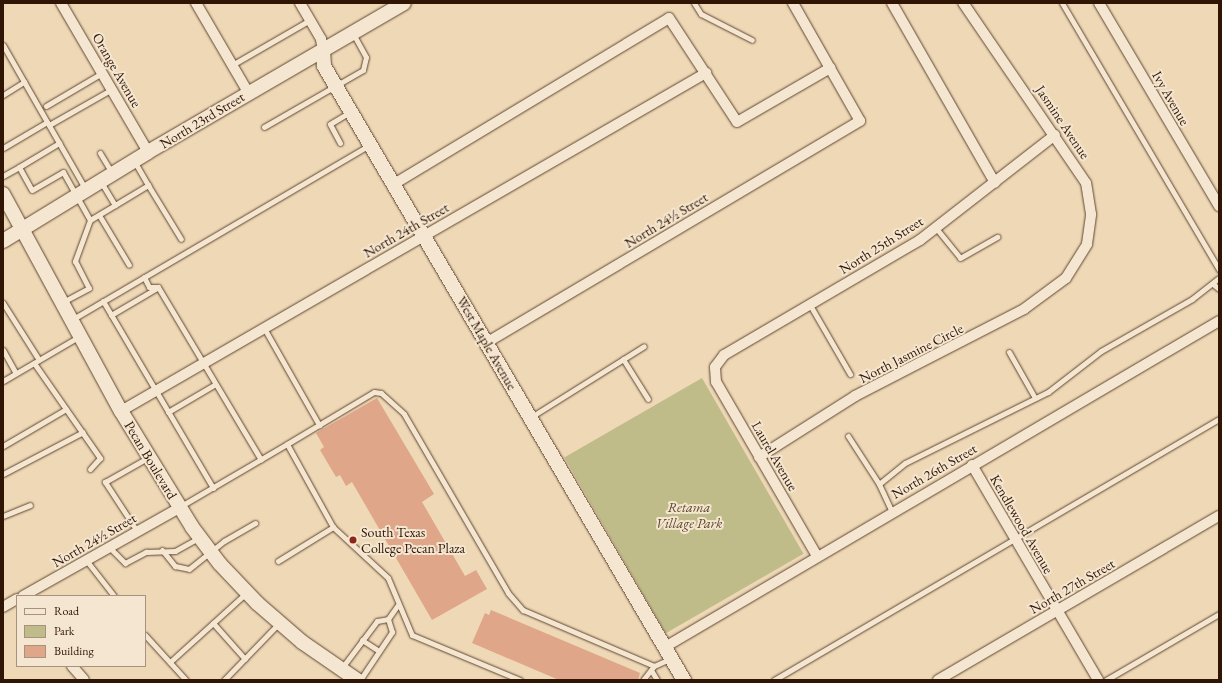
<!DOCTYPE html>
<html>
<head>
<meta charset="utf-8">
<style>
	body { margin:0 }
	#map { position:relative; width:1222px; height:683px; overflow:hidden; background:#eed8b6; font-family:"EB Garamond",serif }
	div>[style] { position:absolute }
	.green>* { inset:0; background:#c0bc89; transform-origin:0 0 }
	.building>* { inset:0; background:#dfa689 }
	.roads { filter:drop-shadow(0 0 1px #604630) drop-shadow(0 0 1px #604630) }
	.lane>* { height:5px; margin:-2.5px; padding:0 2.5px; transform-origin:2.5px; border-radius:2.5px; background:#f4e6d0 }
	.street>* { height:10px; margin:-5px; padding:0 5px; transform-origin:5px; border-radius:5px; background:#f4e6d0 }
	.secondary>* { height:14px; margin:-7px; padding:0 7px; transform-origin:7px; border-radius:7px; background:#f4e6d0 }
	.dots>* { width:11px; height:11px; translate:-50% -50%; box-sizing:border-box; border:2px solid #f4e6d0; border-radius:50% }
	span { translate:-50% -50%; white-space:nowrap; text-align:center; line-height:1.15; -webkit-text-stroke:4px #f4e6d0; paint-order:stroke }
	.street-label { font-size:14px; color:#311504 }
	.park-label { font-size:14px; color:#5c472c; font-style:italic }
	.poi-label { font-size:14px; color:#311504 }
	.left { translate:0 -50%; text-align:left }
	.frame { position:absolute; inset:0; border:4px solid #311504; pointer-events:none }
	.legend { position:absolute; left:16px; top:595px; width:130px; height:72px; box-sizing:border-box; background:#f4e6d0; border:1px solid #a6927e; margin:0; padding:5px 7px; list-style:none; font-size:12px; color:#311504 }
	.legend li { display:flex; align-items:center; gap:8px; height:20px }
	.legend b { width:20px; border:1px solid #a6927e }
</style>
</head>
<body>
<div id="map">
	<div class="green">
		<div style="left:702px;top:378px;width:203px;height:159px;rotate:60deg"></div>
	</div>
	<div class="building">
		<div style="clip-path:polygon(377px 398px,434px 494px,422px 502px,465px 576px,476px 570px,487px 589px,432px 620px,352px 482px,346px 486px,340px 475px,336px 477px,320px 450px,324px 447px,316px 433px)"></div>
		<div style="clip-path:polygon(491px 610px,640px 673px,638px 680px,559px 680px,472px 643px,485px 613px,489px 615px)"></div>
	</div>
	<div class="roads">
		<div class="lane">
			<div style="left:694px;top:3px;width:13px;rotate:58deg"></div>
			<div style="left:701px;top:14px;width:57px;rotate:27deg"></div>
			<div style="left:1062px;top:3px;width:310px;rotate:59.5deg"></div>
			<div style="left:3px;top:45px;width:167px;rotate:60.2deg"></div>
			<div style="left:232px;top:65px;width:90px;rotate:-30deg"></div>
			<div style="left:3px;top:95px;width:25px;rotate:-32deg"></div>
			<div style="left:46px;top:106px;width:65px;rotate:-30.5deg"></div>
			<div style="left:49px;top:125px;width:73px;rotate:-29.7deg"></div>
			<div style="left:264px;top:127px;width:114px;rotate:-29.9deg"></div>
			<div style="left:363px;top:70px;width:13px;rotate:-77deg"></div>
			<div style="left:366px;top:57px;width:25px;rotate:-119deg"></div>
			<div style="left:340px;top:143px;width:21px;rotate:-118deg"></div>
			<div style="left:330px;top:124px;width:23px;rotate:-31deg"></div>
			<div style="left:3px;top:148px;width:51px;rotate:-30.6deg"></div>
			<div style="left:100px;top:153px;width:23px;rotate:59deg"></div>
			<div style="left:19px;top:167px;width:47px;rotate:-31deg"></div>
			<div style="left:3px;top:176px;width:18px;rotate:-29deg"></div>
			<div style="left:19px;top:167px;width:26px;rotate:61deg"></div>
			<div style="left:32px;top:190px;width:36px;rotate:-30deg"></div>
			<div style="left:63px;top:172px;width:55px;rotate:60.6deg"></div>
			<div style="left:90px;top:220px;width:44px;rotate:110.1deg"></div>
			<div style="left:75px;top:261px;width:30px;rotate:63deg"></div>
			<div style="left:89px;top:288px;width:30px;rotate:152deg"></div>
			<div style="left:101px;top:182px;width:27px;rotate:59deg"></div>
			<div style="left:115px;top:205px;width:39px;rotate:-31deg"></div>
			<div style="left:148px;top:185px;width:28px;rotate:-120deg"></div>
			<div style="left:148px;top:185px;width:63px;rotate:58.6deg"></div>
			<div style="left:99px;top:215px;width:58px;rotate:59deg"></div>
			<div style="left:90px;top:220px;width:29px;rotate:-31deg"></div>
			<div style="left:936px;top:228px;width:38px;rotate:51deg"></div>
			<div style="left:960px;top:258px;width:43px;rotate:-29.6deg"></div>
			<div style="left:144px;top:277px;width:11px;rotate:63deg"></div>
			<div style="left:149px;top:287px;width:9px"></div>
			<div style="left:158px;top:287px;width:201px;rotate:59.2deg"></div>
			<div style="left:1213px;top:284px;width:8px;rotate:40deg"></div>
			<div style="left:103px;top:301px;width:217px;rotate:59.5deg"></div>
			<div style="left:3px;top:303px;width:67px;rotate:57.7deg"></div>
			<div style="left:810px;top:305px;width:80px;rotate:59.9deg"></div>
			<div style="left:111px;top:315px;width:53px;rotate:-30.4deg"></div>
			<div style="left:73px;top:319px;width:343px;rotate:-30.4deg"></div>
			<div style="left:264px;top:328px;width:112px;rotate:60.4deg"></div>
			<div style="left:3px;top:350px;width:26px;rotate:61deg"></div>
			<div style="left:1009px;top:352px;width:53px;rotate:60.5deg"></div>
			<div style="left:623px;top:359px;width:47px;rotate:58deg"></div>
			<div style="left:34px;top:363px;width:116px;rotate:55.2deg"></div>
			<div style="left:100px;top:458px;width:15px;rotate:132deg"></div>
			<div style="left:3px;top:381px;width:89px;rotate:-30.3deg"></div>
			<div style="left:168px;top:412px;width:53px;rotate:-30.4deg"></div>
			<div style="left:531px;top:417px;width:133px;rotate:-32.1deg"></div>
			<div style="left:848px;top:436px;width:57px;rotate:57.1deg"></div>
			<div style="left:287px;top:444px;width:101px;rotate:-30.9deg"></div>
			<div style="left:374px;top:392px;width:7px;rotate:8deg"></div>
			<div style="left:381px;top:393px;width:31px;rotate:42deg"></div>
			<div style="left:404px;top:414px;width:207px;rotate:59.8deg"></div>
			<div style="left:508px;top:593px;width:23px;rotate:49deg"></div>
			<div style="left:523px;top:610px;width:142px;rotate:23.1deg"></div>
			<div style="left:3px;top:446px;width:73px;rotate:-30.4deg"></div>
			<div style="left:3px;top:474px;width:90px;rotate:-27.7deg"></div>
			<div style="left:181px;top:506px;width:123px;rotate:-30.3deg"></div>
			<div style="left:287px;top:444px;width:95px;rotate:61deg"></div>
			<div style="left:333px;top:527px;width:75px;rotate:42.8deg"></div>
			<div style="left:388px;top:578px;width:62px;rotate:67.2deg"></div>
			<div style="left:412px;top:635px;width:117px;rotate:22.6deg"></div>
			<div style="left:892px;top:512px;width:31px;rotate:-115deg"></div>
			<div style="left:879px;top:484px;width:33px;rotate:-39deg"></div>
			<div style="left:905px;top:463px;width:160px;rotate:-26.4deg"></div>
			<div style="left:1048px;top:392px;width:67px;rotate:-37.7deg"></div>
			<div style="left:1101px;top:351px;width:105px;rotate:-29.7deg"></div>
			<div style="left:1192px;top:299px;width:34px;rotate:-38deg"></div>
			<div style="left:3px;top:516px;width:29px;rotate:-22deg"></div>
			<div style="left:137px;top:531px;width:59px;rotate:-123.1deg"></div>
			<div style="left:105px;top:482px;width:51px;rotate:-29.6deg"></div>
			<div style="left:109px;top:547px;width:23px;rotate:45deg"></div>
			<div style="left:125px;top:563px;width:24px;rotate:-28deg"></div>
			<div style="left:146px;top:552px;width:29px;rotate:-2deg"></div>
			<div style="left:175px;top:551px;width:26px;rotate:-29deg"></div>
			<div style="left:162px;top:550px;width:21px;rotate:51deg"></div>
			<div style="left:175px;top:566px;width:14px;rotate:12deg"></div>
			<div style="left:189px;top:569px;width:45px;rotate:-38.7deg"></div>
			<div style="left:224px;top:541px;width:36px;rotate:-30deg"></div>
			<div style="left:86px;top:560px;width:46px;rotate:52.1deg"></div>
			<div style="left:278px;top:561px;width:65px;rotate:-31.7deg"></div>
			<div style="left:213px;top:623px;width:48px;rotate:48.4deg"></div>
			<div style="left:145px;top:635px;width:61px;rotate:47.7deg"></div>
			<div style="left:362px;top:640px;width:20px;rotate:33deg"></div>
			<div style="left:170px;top:662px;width:103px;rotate:-42.2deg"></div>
			<div style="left:341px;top:669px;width:60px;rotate:-53.1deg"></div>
			<div style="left:377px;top:621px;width:11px;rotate:-10deg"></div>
			<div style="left:388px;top:619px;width:16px;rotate:-55deg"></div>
			<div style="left:651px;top:670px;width:12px;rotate:59deg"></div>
			<div style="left:224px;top:680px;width:79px;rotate:-46deg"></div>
			<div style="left:360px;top:680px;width:58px;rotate:-56.3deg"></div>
			<div style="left:392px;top:632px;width:14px;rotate:-107deg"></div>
			<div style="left:643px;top:680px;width:18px;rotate:-52deg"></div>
			<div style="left:654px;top:666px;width:17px;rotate:-24deg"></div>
			<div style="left:774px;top:680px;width:516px;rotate:-30.39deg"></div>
			<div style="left:1106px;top:680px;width:131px;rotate:-30.3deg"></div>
		</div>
		<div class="street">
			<div style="left:61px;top:3px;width:173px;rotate:59.7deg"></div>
			<div style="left:196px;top:3px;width:103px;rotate:59.7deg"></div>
			<div style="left:300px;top:3px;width:42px;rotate:59.7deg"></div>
			<div style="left:321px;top:39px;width:12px;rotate:81deg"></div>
			<div style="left:892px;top:3px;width:207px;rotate:60.2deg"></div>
			<div style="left:1099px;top:3px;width:236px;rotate:59.4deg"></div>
			<div style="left:394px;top:184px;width:321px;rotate:-31.1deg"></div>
			<div style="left:669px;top:18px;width:124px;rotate:56.8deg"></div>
			<div style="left:737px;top:122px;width:108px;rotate:-30.1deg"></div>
			<div style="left:486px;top:343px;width:435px;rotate:-30.7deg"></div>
			<div style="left:860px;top:121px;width:136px;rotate:-119.6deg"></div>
			<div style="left:121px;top:411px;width:676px;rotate:-30.02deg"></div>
			<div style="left:759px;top:457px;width:114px;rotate:-32.4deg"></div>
			<div style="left:855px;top:396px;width:190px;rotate:-27.2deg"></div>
			<div style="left:1024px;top:309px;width:52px;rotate:-36.4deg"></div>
			<div style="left:1066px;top:278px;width:40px;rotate:-58deg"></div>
			<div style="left:1087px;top:244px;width:30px;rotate:-82deg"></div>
			<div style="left:1091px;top:214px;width:31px;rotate:-99deg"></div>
			<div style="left:1086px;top:183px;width:218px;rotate:-124.3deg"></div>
			<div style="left:972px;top:465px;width:249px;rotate:59.6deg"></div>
			<div style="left:817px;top:556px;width:201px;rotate:-120.1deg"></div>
			<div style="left:716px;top:382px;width:15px;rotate:-94deg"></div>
			<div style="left:715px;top:367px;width:15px;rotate:-53deg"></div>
			<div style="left:724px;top:355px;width:227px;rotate:-30.4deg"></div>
			<div style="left:920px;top:240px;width:171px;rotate:-37.9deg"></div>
			<div style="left:23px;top:596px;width:179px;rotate:-29.4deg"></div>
			<div style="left:3px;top:607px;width:16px;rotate:-30deg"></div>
			<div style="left:665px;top:647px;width:643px;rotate:-30.47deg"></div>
			<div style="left:72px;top:666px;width:18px;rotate:49deg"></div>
			<div style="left:938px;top:680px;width:325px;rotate:-30.3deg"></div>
		</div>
		<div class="secondary">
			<div style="left:323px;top:51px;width:15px;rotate:86deg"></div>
			<div style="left:324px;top:66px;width:712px;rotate:59.62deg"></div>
			<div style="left:3px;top:194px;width:247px;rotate:61.5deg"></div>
			<div style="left:121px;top:411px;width:136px;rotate:58.5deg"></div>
			<div style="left:192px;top:527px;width:46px;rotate:52.9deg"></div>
			<div style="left:220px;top:564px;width:54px;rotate:46.5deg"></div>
			<div style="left:257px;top:603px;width:60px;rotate:40.9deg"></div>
			<div style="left:302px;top:642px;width:67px;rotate:34.6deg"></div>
			<div style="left:3px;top:241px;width:170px;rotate:-31.5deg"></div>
			<div style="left:148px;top:152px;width:296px;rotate:-30.2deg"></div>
		</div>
	</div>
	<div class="dots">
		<div style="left:353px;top:540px;background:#8f2418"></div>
	</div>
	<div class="street-label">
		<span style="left:117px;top:70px;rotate:60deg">Orange Avenue</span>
		<span style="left:1171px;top:98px;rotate:60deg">Ivy Avenue</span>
		<span style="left:202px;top:120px;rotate:-31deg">North 23rd Street</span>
		<span style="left:1063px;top:122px;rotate:56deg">Jasmine Avenue</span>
		<span style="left:666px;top:220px;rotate:-31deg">North 24½ Street</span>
		<span style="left:406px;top:230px;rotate:-30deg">North 24th Street</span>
		<span style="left:881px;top:245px;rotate:-32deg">North 25th Street</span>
		<span style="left:487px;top:343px;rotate:60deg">West Maple Avenue</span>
		<span style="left:911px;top:353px;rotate:-27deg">North Jasmine Circle</span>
		<span style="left:775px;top:456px;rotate:60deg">Laurel Avenue</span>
		<span style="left:151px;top:460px;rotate:59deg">Pecan Boulevard</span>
		<span style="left:934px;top:471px;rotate:-30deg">North 26th Street</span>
		<span style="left:1022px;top:524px;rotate:60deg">Kendlewood Avenue</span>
		<span style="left:94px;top:540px;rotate:-30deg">North 24½ Street</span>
		<span style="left:1072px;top:586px;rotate:-30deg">North 27th Street</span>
	</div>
	<div class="park-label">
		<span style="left:689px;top:515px">Retama<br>Village Park</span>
	</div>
	<div class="poi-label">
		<span class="left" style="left:361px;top:540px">South Texas<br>College Pecan Plaza</span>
	</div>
	<div class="frame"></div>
	<ul class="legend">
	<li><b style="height:5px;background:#f4e6d0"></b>Road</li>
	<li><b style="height:11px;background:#c0bc89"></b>Park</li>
	<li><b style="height:11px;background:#dfa689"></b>Building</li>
	</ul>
</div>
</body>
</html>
